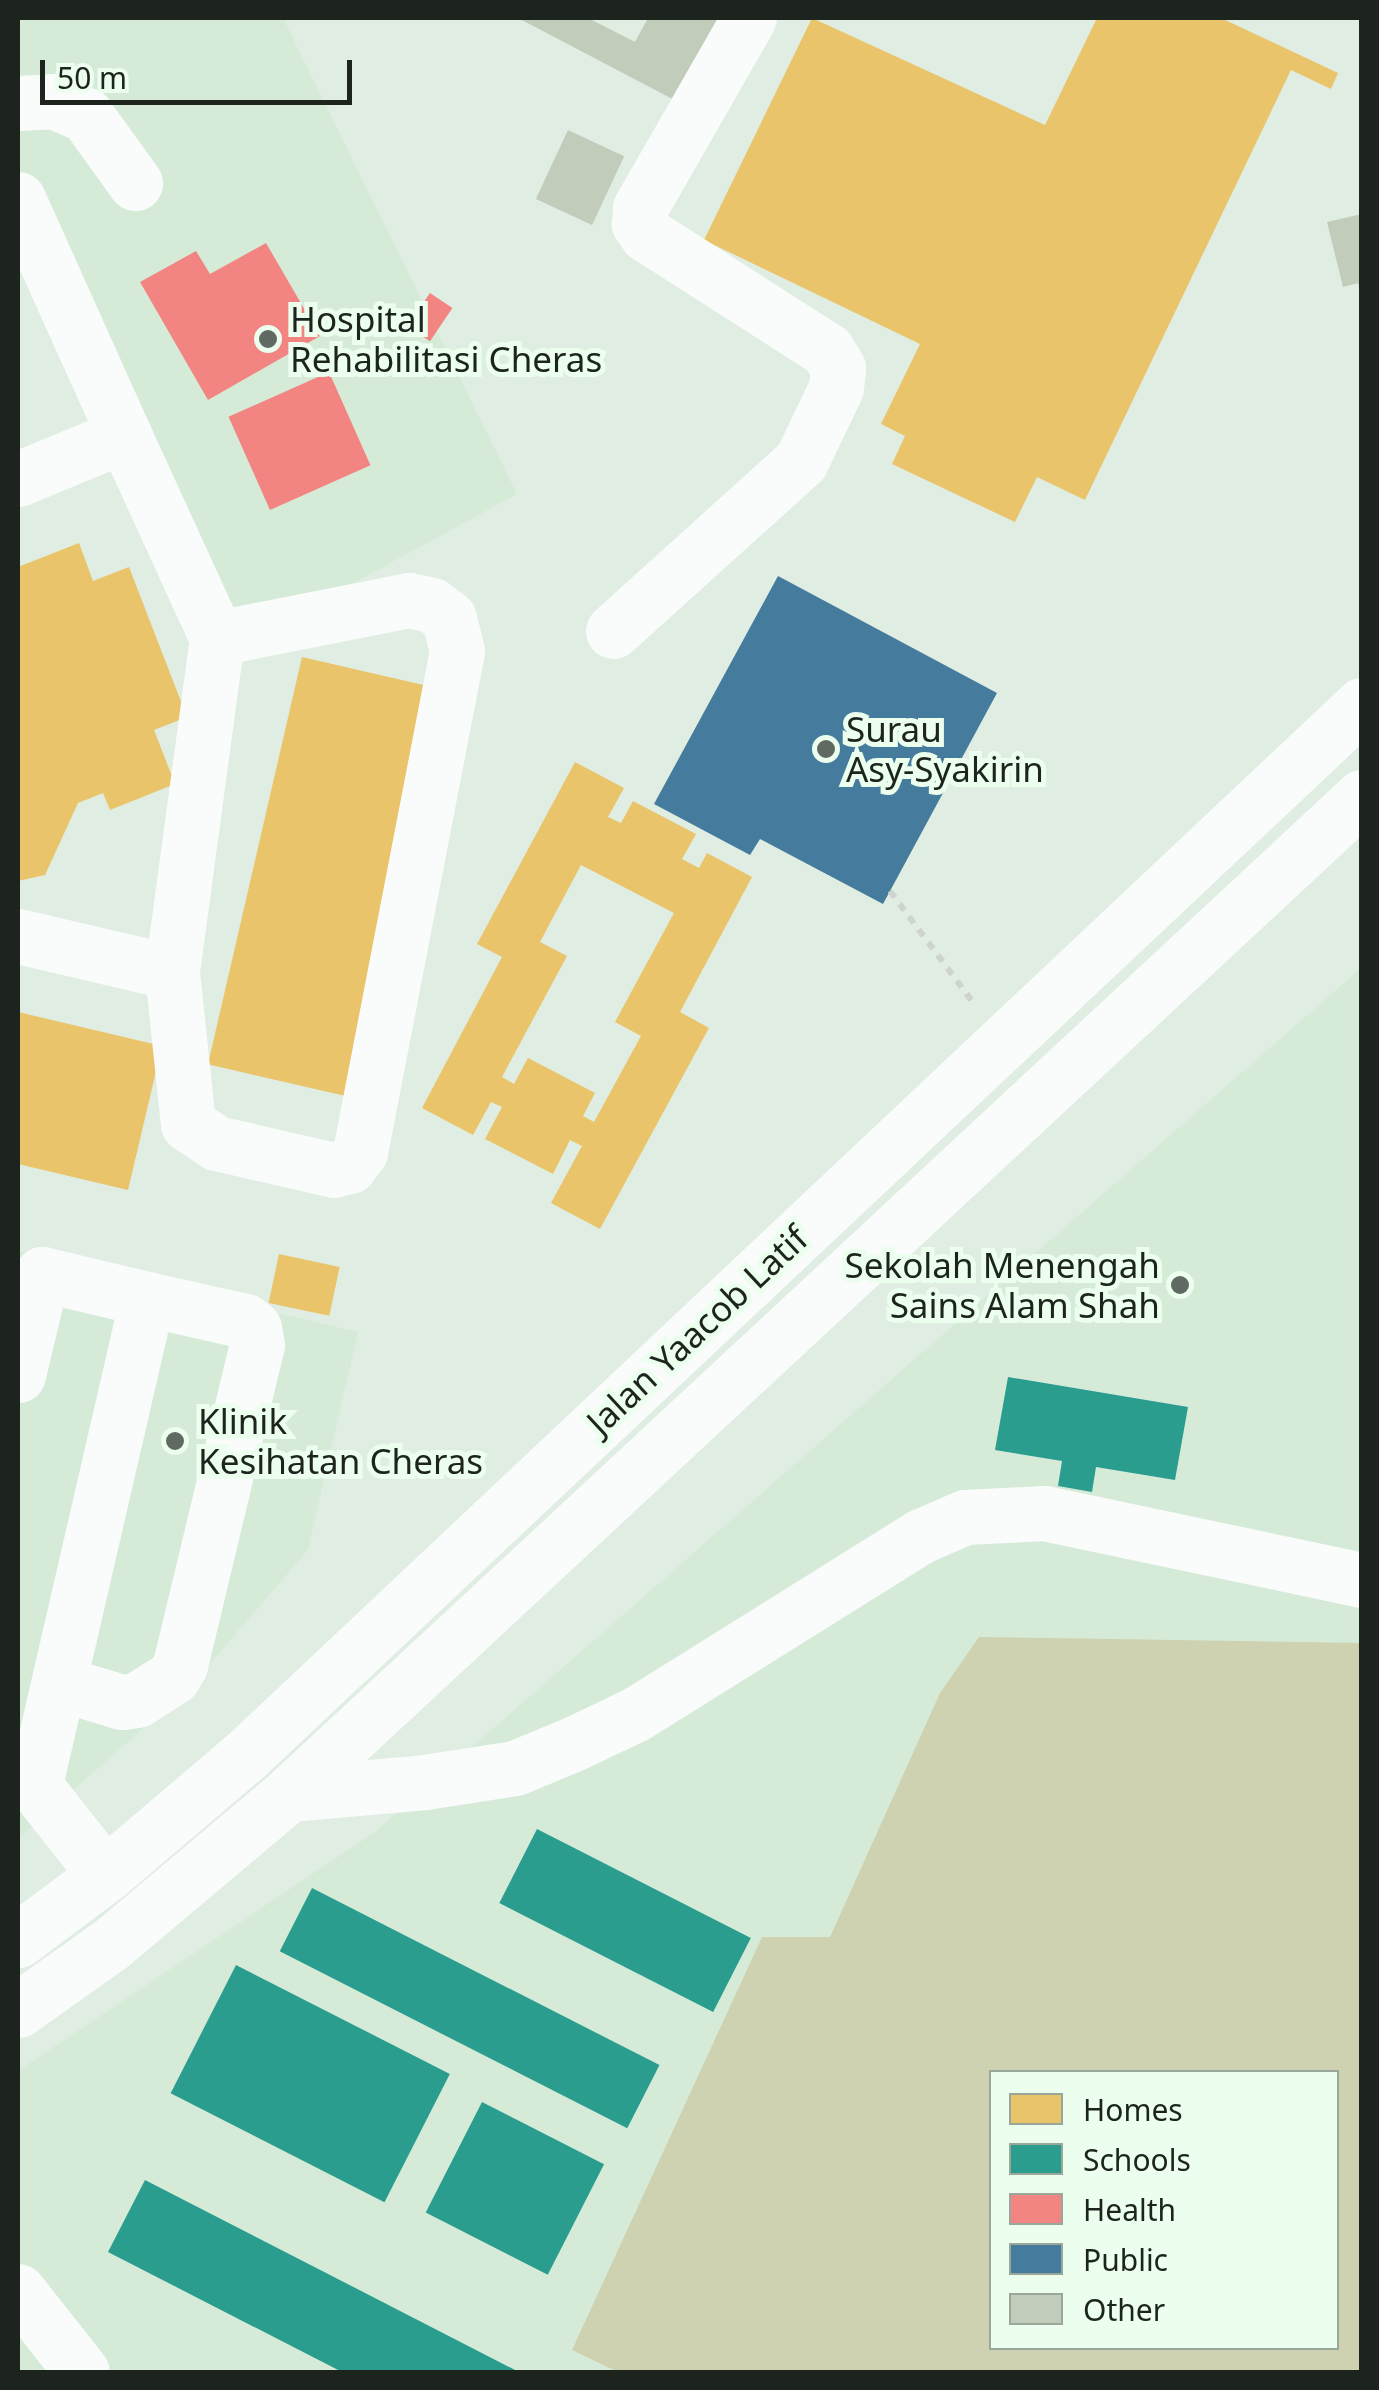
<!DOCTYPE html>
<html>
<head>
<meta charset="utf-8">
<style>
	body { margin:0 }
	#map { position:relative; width:1379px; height:2390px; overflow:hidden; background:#e0ede2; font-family:"Noto Sans",sans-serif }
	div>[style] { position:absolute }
	.built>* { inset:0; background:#d5ebd8 }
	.green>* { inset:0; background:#ced2b1 }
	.homes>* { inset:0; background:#e9c46a; transform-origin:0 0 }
	.schools>* { inset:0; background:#2a9d8f; transform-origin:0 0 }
	.health>* { inset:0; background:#f28482; transform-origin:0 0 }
	.public>* { inset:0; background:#457b9d }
	.building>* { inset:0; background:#c1ccba; transform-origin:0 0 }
	.path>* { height:6px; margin-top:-3px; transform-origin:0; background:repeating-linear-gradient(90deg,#cfd3cf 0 8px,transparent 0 16px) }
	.minor>* { height:55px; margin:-27.5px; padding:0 27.5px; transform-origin:27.5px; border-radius:27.5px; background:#fafcfb }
	.major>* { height:55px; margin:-27.5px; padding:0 27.5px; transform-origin:27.5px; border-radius:27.5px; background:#fafcfb }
	.dots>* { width:28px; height:28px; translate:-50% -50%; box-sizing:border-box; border:5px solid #ecfeee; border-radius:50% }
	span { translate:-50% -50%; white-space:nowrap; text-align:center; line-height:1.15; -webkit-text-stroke:10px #ecfeee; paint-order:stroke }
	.poi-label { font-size:35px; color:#1c241d }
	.left { translate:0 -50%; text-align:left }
	.right { translate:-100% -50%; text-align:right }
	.street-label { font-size:35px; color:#1c241d }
	.frame { position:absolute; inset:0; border:20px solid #1c241d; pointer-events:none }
	.legend { position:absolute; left:989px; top:2070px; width:350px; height:280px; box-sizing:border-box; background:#ecfeee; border:2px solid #99a79a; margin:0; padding:12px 18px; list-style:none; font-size:30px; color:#1c241d }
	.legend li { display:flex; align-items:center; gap:20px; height:50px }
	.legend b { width:50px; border:2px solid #99a79a }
	.scale { position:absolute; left:40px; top:60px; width:312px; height:45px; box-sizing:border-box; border:5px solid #1c241d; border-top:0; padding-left:12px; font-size:30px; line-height:35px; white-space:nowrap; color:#1c241d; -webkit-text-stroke:8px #ecfeee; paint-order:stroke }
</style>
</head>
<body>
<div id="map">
	<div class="built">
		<div style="clip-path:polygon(18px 18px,283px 18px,517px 494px,249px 640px,18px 184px)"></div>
		<div style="clip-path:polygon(evenodd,1361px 968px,1361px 2372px,18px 2372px,18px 2071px,375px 1832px,1361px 968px,992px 2072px,1336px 2072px,1336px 2348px,992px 2348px,992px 2072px)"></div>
		<div style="clip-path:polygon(18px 1251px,358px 1332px,308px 1550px,189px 1688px,18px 1839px)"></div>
	</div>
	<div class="green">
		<div style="clip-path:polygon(evenodd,979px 1637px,1361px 1643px,1361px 2372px,618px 2372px,572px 2350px,762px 1937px,830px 1937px,940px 1693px,979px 1637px,1336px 2072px,1336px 2348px,992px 2348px,992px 2072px,1336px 2072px)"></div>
	</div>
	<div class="homes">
		<div style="clip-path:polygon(812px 18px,1045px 125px,1097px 18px,1221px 18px,1338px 73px,1331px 89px,1291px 70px,1085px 500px,1037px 477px,1015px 522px,892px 464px,905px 436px,881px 424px,920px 344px,704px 240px)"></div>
		<div style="clip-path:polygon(79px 543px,93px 581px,129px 567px,187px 717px,154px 730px,175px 784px,110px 810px,103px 793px,78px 803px,45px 875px,18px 881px,18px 567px)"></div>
		<div style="left:302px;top:657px;width:149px;height:418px;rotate:13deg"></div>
		<div style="clip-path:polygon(evenodd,575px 762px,624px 788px,608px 817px,621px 823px,633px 801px,696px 834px,682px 859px,699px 868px,707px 853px,752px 877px,680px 1012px,709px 1028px,600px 1229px,551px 1203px,582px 1146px,570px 1140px,553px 1174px,485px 1139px,502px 1107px,491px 1102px,473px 1135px,422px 1108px,502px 957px,477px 944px,575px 762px,581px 865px,674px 913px,615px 1022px,641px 1036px,594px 1122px,583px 1116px,595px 1093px,528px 1058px,514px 1084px,502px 1077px,567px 956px,540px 942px,581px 865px)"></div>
		<div style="clip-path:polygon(18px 1012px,162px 1046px,128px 1190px,18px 1164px)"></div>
		<div style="left:279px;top:1254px;width:62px;height:50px;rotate:12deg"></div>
	</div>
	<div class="schools">
		<div style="clip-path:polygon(1008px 1377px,1188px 1407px,1175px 1480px,1096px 1467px,1092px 1492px,1058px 1486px,1062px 1461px,995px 1450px)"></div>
		<div style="left:537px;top:1829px;width:240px;height:83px;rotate:27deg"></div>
		<div style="left:312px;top:1888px;width:390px;height:71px;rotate:27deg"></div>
		<div style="left:236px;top:1965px;width:240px;height:144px;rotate:27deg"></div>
		<div style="left:482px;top:2102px;width:137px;height:124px;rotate:27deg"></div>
		<div style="clip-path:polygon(145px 2180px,519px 2372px,342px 2372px,108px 2252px)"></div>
	</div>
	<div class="health">
		<div style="clip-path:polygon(266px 243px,320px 336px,208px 400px,140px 282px,196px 251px,210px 274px)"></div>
		<div style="left:430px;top:293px;width:27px;height:40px;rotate:34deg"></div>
		<div style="left:329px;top:372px;width:102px;height:110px;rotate:66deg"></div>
	</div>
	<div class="public">
		<div style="clip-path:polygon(778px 576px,997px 693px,883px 904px,760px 839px,750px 855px,654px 804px)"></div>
	</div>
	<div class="building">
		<div style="clip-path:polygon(518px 18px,588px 18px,635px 42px,648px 18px,729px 18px,682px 104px)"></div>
		<div style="left:568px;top:130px;width:62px;height:76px;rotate:25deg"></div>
		<div style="clip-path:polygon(1362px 214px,1362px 292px,1360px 292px,1358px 283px,1343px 287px,1327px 222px)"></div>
	</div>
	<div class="path">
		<div style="left:890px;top:891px;width:142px;rotate:53.3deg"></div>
	</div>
	<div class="minor">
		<div style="left:18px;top:103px;width:35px;rotate:-3deg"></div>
		<div style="left:53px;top:101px;width:36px;rotate:23deg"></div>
		<div style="left:86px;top:115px;width:84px;rotate:54.2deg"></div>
		<div style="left:18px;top:199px;width:259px;rotate:65.8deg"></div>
		<div style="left:18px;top:479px;width:115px;rotate:-22.5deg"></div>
		<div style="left:124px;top:435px;width:223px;rotate:65.4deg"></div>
		<div style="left:217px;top:638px;width:337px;rotate:97.7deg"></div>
		<div style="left:172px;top:972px;width:153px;rotate:84deg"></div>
		<div style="left:188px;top:1124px;width:34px;rotate:34deg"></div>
		<div style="left:216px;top:1143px;width:121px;rotate:12.9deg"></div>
		<div style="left:334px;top:1170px;width:16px;rotate:-15deg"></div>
		<div style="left:349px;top:1166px;width:18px;rotate:-52deg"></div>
		<div style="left:360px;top:1152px;width:510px;rotate:-79.04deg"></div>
		<div style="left:457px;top:651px;width:34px;rotate:-104deg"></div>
		<div style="left:449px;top:618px;width:21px;rotate:-143deg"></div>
		<div style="left:432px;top:605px;width:24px;rotate:-168deg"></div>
		<div style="left:409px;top:600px;width:196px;rotate:168.8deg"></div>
		<div style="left:613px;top:631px;width:253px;rotate:-42.1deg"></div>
		<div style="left:801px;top:461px;width:81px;rotate:-64.4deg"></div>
		<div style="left:836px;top:388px;width:20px;rotate:-84deg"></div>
		<div style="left:838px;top:368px;width:21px;rotate:-121deg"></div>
		<div style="left:827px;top:350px;width:214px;rotate:-147.4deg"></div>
		<div style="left:647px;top:235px;width:14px;rotate:-126deg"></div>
		<div style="left:639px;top:224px;width:16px;rotate:-86deg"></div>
		<div style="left:640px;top:208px;width:219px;rotate:-60.2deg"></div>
		<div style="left:18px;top:936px;width:158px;rotate:13.2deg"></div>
		<div style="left:18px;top:1375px;width:104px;rotate:-76.6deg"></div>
		<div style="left:42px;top:1274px;width:108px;rotate:13.4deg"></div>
		<div style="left:147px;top:1299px;width:500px;rotate:103deg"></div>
		<div style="left:35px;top:1786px;width:113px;rotate:51.8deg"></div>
		<div style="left:62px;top:1684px;width:63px;rotate:16.7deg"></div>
		<div style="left:122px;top:1702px;width:15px;rotate:-8deg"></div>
		<div style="left:137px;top:1700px;width:43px;rotate:-32.6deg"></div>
		<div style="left:173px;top:1677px;width:14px;rotate:-60deg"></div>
		<div style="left:180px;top:1665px;width:329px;rotate:-76.5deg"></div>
		<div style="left:257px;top:1345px;width:17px;rotate:-100deg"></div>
		<div style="left:254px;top:1328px;width:11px;rotate:-142deg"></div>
		<div style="left:245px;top:1321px;width:100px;rotate:-167.3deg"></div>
		<div style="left:289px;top:1794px;width:137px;rotate:-5deg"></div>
		<div style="left:425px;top:1782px;width:91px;rotate:-8.8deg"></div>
		<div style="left:515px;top:1768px;width:63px;rotate:-22.5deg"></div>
		<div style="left:573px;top:1744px;width:70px;rotate:-25.5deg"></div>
		<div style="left:636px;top:1714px;width:336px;rotate:-32deg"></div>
		<div style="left:921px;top:1536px;width:48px;rotate:-23.4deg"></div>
		<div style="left:965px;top:1517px;width:79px;rotate:-2.9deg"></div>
		<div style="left:1044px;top:1513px;width:325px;rotate:11.9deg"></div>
		<div style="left:18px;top:2291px;width:103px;rotate:51.7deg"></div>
	</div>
	<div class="major">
		<div style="left:18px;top:1940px;width:109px;rotate:-36.8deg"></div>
		<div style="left:105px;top:1875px;width:184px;rotate:-40.4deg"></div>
		<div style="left:245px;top:1756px;width:1534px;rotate:-43.26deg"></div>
		<div style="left:18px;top:2010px;width:114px;rotate:-35.4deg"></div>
		<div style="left:111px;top:1944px;width:233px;rotate:-40.1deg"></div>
		<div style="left:289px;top:1794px;width:1465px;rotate:-42.9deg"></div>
	</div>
	<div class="dots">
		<div style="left:268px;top:339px;background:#616a62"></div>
		<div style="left:826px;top:749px;background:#616a62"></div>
		<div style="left:1180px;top:1285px;background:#616a62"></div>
		<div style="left:175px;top:1441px;background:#616a62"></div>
	</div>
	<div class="poi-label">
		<span class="left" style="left:290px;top:339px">Hospital<br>Rehabilitasi Cheras</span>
		<span class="left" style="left:846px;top:749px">Surau<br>Asy-Syakirin</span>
		<span class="right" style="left:1160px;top:1285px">Sekolah Menengah<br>Sains Alam Shah</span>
		<span class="left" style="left:198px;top:1441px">Klinik<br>Kesihatan Cheras</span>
	</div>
	<div class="street-label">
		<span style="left:697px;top:1330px;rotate:-43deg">Jalan Yaacob Latif</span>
	</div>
	<div class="frame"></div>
	<ul class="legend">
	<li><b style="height:28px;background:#e9c46a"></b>Homes</li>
	<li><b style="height:28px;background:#2a9d8f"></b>Schools</li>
	<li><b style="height:28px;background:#f28482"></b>Health</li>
	<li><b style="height:28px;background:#457b9d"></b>Public</li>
	<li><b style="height:28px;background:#c1ccba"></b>Other</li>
	</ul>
	<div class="scale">50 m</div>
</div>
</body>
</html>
